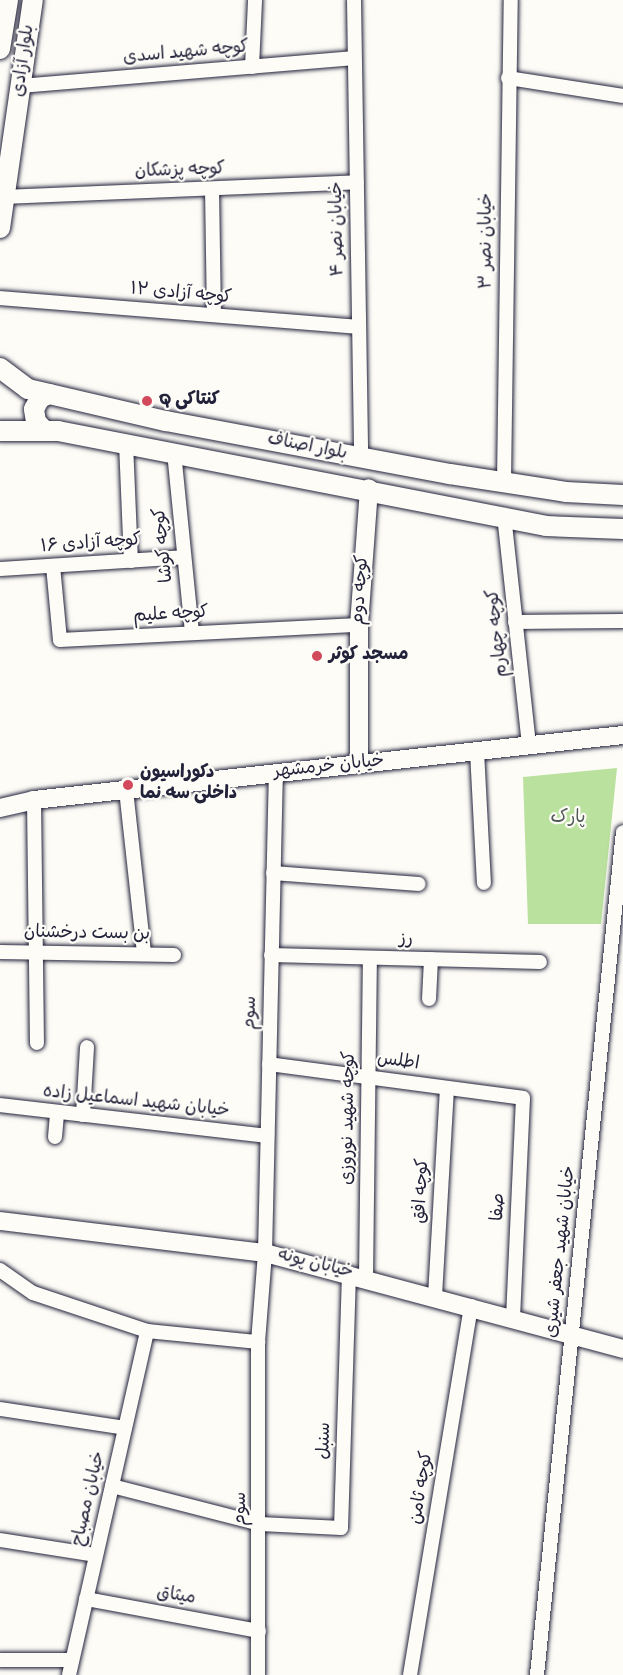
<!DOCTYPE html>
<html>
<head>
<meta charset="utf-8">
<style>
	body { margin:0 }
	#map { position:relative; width:623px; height:1675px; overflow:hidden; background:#fdfcf7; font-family:"Gochi Hand","Playpen Sans Arabic",sans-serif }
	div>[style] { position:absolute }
	.green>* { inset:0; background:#bae19d }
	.roads { filter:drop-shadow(0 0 2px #22223b) drop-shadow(0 0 2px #22223b) }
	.minor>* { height:14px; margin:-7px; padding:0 7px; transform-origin:7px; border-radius:7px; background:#fdfcf7 }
	.tertiary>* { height:18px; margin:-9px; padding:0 9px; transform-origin:9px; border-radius:9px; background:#fdfcf7 }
	.secondary>* { height:20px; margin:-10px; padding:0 10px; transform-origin:10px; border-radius:10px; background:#fdfcf7 }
	.dots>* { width:16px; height:16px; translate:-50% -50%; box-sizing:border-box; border:3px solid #fdfcf7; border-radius:50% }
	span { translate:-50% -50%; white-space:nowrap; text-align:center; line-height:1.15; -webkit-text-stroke:4.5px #fdfcf7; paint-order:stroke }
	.street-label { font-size:18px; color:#22223b }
	.poi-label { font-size:18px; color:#22223b; font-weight:700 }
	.left { translate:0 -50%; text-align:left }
	.park-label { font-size:18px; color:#505b58 }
</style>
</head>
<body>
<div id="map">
	<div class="green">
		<div style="clip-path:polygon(617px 768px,601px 924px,528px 924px,523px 777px)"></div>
	</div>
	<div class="roads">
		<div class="minor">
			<div style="left:354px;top:0;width:458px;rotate:89.1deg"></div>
			<div style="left:252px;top:67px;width:67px;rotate:-87.4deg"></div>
			<div style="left:508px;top:78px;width:116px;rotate:8.9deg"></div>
			<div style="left:21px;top:86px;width:334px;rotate:-4.8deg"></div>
			<div style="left:212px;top:189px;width:126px;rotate:89.1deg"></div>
			<div style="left:4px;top:197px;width:353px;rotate:-2.4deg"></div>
			<div style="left:0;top:298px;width:360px;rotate:4.6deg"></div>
			<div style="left:126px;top:443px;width:118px;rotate:87.6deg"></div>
			<div style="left:174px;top:452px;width:182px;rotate:84.3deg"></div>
			<div style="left:504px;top:482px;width:482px;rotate:-89.2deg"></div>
			<div style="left:504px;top:515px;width:233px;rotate:83.8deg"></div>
			<div style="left:53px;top:566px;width:74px;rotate:84.6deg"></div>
			<div style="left:60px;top:640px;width:299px;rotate:-2.9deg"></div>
			<div style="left:0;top:569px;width:184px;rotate:-3.7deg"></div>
			<div style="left:515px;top:622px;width:108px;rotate:-0.5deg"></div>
			<div style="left:477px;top:751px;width:132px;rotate:87deg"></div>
			<div style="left:126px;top:790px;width:165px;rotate:83.7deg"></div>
			<div style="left:34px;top:800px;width:243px;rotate:89.3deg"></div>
			<div style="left:273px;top:873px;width:146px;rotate:4.3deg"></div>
			<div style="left:0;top:952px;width:174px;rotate:1deg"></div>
			<div style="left:271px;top:955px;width:269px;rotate:1.5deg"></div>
			<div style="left:429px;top:999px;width:40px;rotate:-87.1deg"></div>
			<div style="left:269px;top:1064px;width:256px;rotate:7.6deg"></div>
			<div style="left:523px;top:1098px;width:219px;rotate:92.6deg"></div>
			<div style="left:0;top:1105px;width:269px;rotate:6.6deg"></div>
			<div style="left:83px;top:1115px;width:68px;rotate:-86.6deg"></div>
			<div style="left:55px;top:1137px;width:25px;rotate:-85deg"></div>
			<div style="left:0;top:1270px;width:40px;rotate:34.9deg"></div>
			<div style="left:33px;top:1293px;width:120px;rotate:18.4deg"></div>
			<div style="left:147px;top:1331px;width:112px;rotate:5.7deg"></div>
			<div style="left:258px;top:1342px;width:89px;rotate:-85.5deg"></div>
			<div style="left:265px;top:1253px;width:480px;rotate:-88.7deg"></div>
			<div style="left:366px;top:1278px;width:320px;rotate:-89.3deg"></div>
			<div style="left:435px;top:1296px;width:208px;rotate:-86.7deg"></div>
			<div style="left:258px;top:1342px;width:333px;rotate:90deg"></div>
			<div style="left:0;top:1409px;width:126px;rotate:8.6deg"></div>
			<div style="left:112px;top:1486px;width:153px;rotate:14.4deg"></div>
			<div style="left:260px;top:1524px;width:81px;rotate:2.8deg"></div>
			<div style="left:341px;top:1528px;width:255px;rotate:-88.2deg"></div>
			<div style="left:0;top:1540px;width:97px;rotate:8.9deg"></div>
			<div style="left:86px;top:1599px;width:176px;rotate:10.5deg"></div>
			<div style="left:0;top:1660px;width:72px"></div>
			<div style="left:69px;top:1675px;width:353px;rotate:-77.2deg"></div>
			<div style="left:410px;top:1675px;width:374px;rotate:-80.6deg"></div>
			<div style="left:537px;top:1675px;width:847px;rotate:-84.18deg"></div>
		</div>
		<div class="tertiary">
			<div style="left:359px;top:764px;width:139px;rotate:-90deg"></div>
			<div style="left:359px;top:625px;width:137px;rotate:-85.8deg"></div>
			<div style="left:0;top:808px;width:35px;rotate:-13deg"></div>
			<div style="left:34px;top:800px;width:593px;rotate:-6.3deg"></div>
			<div style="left:0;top:1221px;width:267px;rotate:6.9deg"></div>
			<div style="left:265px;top:1253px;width:371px;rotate:15deg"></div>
		</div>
		<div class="secondary">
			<div style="left:0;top:49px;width:50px;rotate:-80.7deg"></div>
			<div style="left:0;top:228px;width:230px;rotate:-81.8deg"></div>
			<div style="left:0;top:368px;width:35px;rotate:37deg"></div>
			<div style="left:28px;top:389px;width:142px;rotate:13.1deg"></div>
			<div style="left:166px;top:421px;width:289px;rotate:10.6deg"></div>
			<div style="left:450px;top:474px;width:117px;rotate:8.8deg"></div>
			<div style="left:566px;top:492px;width:57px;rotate:3deg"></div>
			<div style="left:43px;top:429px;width:10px;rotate:-135deg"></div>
			<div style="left:36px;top:422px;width:13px;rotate:-99deg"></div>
			<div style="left:34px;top:409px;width:13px;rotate:-61deg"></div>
			<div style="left:40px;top:398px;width:10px;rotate:-24deg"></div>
			<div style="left:0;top:431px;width:58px"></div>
			<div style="left:58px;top:431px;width:497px;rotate:11deg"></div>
			<div style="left:546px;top:526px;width:77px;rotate:2.2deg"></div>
		</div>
	</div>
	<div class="dots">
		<div style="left:147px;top:401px;background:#d1495b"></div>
		<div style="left:317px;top:656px;background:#d1495b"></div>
		<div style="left:128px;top:785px;background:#d1495b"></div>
	</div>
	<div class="street-label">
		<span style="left:186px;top:54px;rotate:-5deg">کوچه شهید اسدی</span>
		<span style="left:25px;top:61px;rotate:-82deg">بلوار آزادی</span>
		<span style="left:180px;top:172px;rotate:-2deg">کوچه پزشکان</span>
		<span style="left:339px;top:229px;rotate:-91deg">خیابان نصر ۴</span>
		<span style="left:488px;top:241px;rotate:-90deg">خیابان نصر ۳</span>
		<span style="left:181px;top:295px;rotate:5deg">کوچه آزادی ۱۲</span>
		<span style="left:307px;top:448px;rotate:11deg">بلوار اصناف</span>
		<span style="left:91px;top:545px;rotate:-4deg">کوچه آزادی ۱۶</span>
		<span style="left:165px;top:545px;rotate:-96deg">کوچه کوشا</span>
		<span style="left:362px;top:590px;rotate:-86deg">کوچه دوم</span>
		<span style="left:171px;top:616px;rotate:-3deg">کوچه علیم</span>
		<span style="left:499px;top:633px;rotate:-96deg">کوچه چهارم</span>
		<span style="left:329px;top:768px;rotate:-6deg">خیابان خرمشهر</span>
		<span style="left:87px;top:935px;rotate:1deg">بن بست درخشنان</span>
		<span style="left:406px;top:941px;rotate:1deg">رز</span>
		<span style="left:252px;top:1013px;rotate:-89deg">سوم</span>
		<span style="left:398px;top:1063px;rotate:8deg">اطلس</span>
		<span style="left:136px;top:1103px;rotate:6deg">خیابان شهید اسماعیل زاده</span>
		<span style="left:350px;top:1118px;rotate:-89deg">کوچه شهید نوروزی</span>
		<span style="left:423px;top:1191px;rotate:-87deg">کوچه افق</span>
		<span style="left:500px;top:1207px;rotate:-87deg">صفا</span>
		<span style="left:562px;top:1252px;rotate:-84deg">خیابان شهید جعفر شیری</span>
		<span style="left:315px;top:1265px;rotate:14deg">خیابان پونه</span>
		<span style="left:326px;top:1441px;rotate:-88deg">سنبل</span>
		<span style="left:423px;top:1488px;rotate:-81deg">کوچه ثامن</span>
		<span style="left:90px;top:1499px;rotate:-77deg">خیابان مصباح</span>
		<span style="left:242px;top:1509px;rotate:-90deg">سوم</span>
		<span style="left:176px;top:1597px;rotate:10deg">میثاق</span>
	</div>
	<div class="poi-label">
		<span class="left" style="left:159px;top:401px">Q کنتاکی</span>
		<span class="left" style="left:329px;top:656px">مسجد کوثر</span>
		<span class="left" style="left:140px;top:785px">دکوراسیون<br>داخلی سه نما</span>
	</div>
	<div class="park-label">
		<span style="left:568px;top:819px">پارک</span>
	</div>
</div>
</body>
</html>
